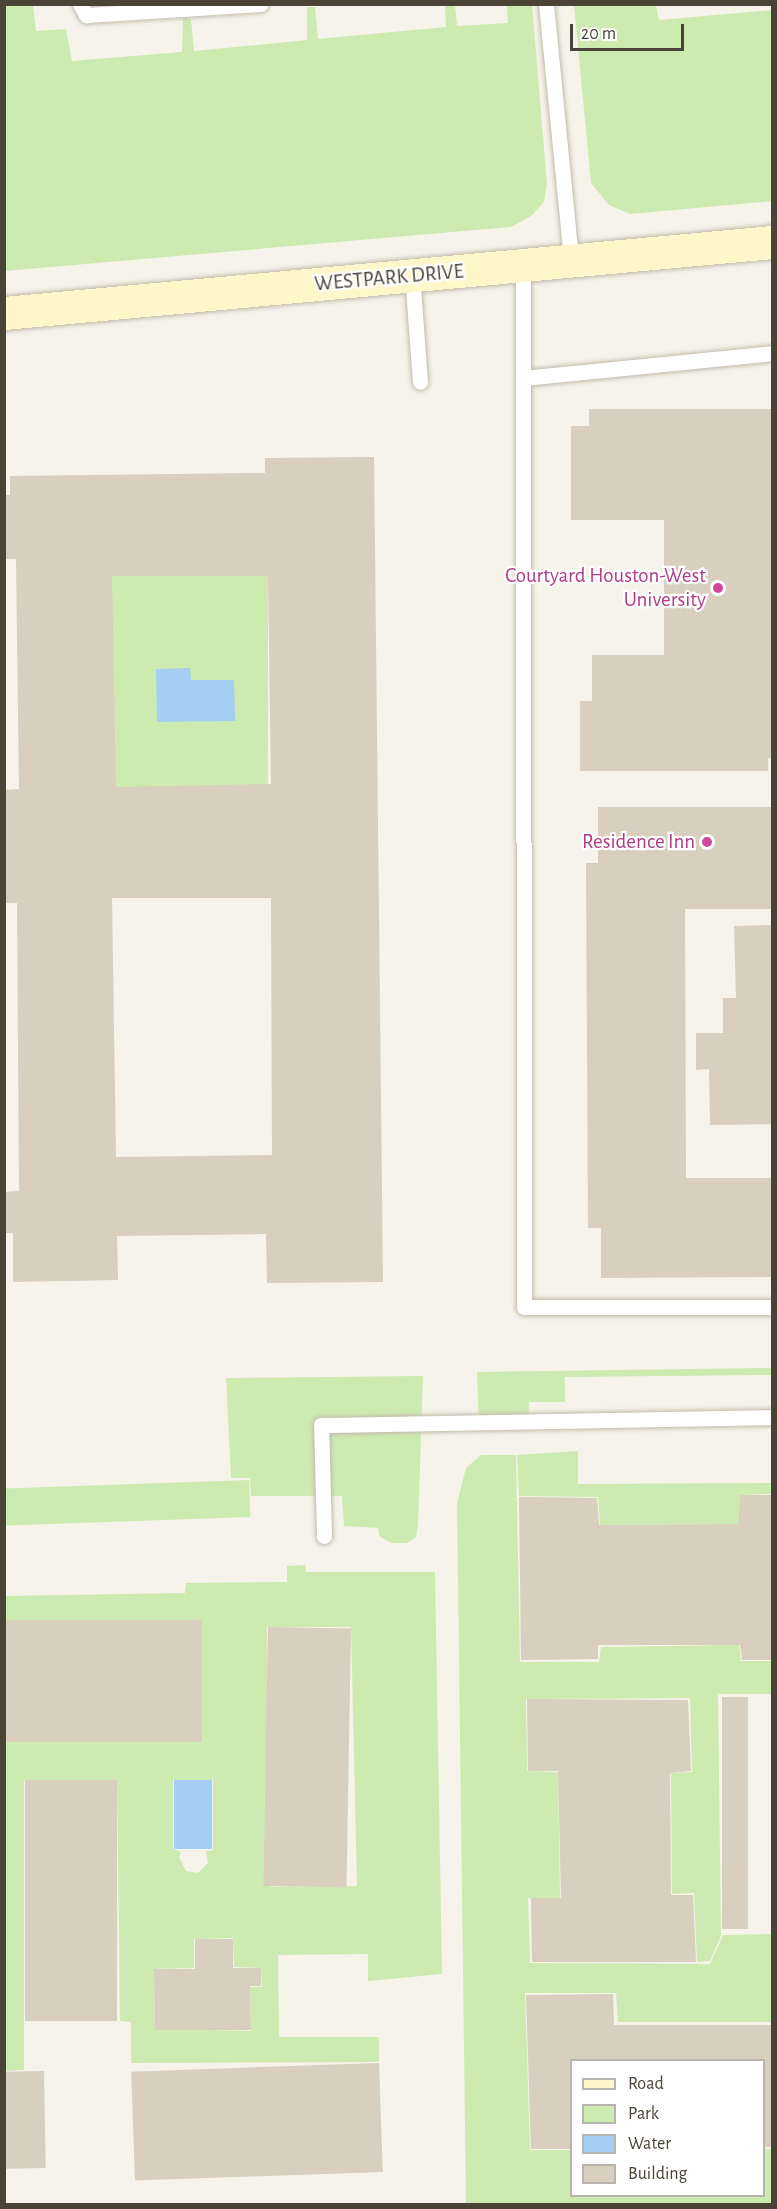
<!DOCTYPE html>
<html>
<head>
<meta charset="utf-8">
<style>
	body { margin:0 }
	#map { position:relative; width:777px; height:2209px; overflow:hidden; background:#f5f3ea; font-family:"Alegreya Sans",sans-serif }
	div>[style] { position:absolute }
	.green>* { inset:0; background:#cdebb1; transform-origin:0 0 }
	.water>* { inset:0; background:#a4cef4; transform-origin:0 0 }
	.building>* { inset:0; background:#d8cfbe; transform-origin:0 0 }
	.roads { filter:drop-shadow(0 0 2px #c2bbab) drop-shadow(0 0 2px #c2bbab) }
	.lane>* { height:15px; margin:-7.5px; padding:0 7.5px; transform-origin:7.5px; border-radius:7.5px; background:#fff }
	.secondary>* { height:33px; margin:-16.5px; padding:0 16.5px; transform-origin:16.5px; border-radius:16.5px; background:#fff6ca }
	.dots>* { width:16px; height:16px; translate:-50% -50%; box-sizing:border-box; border:3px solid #fff; border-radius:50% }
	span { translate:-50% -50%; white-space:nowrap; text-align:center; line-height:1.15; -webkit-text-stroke:4.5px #fff; paint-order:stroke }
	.street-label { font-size:21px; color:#4a4437 }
	.hotel-label { font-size:21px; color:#b23c85 }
	.right { translate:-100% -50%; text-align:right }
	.frame { position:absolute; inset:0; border:6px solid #4a4437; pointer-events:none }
	.legend { position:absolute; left:570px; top:2059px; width:195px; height:138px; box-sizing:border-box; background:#fff; border:2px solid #b7b4af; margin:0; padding:8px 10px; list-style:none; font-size:18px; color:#4a4437 }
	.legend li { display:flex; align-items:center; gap:12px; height:30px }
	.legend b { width:30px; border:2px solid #b7b4af }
	.scale { position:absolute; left:570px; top:24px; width:114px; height:27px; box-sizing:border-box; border:3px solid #4a4437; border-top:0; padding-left:8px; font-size:18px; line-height:21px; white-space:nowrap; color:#4a4437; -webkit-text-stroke:4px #fff; paint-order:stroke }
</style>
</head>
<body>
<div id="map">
	<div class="green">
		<div style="clip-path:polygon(5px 4px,33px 5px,36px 31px,66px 29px,72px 61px,182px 52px,183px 18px,191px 19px,194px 51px,307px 40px,307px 7px,315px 7px,318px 39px,446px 27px,445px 5px,455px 5px,457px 26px,508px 23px,507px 5px,532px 5px,547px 184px,544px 202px,531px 216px,511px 227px,5px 271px)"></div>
		<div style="clip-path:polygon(574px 5px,656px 5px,659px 20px,772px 10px,772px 201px,630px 214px,609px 205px,591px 183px)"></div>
		<div style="left:112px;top:576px;width:156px;height:211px"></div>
		<div style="clip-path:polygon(772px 1368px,772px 1375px,565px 1377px,565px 1402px,529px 1402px,528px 1427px,479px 1429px,477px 1372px)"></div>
		<div style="clip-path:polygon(423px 1376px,418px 1525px,416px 1537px,407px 1543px,391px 1543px,379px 1536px,378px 1528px,344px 1526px,342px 1496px,251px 1496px,250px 1478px,231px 1478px,226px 1378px)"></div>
		<div style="clip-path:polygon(578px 1451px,578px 1484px,772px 1483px,772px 1494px,740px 1495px,738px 1524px,600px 1525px,598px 1497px,519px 1496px,517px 1455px)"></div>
		<div style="clip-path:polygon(481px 1455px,516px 1455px,520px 1662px,599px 1662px,601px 1647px,739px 1645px,741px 1661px,772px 1661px,772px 1694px,718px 1694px,721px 1936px,710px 1961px,697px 1962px,694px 1893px,672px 1894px,671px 1773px,692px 1772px,690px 1698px,526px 1699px,527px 1771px,558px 1772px,560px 1898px,528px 1898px,530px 1963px,710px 1964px,723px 1935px,772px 1934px,772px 2022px,618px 2022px,616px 1993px,525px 1993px,530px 2150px,571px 2150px,572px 2196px,764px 2196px,764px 2149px,772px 2149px,772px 2204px,466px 2204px,457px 1503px,466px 1468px)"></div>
		<div style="left:249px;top:1480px;width:37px;height:244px;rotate:88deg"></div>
		<div style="clip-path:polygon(evenodd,305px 1565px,306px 1572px,435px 1572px,442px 1974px,368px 1981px,368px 1954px,278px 1955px,279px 2037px,379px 2037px,379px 2062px,131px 2063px,131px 2022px,120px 2021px,117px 1780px,24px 1781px,24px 2070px,5px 2071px,4px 1596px,185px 1593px,186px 1583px,287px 1582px,287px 1566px,305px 1565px,267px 1627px,351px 1627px,357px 1886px,270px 1887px,267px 1627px,305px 1565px,173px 1780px,213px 1780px,213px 1850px,206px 1851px,208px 1863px,198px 1873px,186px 1871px,179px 1857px,181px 1852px,173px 1849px,173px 1780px,305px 1565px,233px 1938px,234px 1967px,261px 1968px,262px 1987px,250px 1987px,251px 2031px,155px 2029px,154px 1969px,194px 1968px,194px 1939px,233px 1938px)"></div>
	</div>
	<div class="water">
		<div style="clip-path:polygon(190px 668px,191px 680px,234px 680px,235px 721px,157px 722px,156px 669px)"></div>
		<div style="left:174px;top:1780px;width:38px;height:69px"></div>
	</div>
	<div class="building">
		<div style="clip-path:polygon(589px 409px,772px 409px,772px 758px,768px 758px,768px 771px,580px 771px,580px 701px,592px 701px,592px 655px,664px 655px,664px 520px,571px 520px,571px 426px,589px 426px)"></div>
		<div style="clip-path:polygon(evenodd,374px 457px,383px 1282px,267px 1283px,266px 1234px,117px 1236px,118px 1280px,13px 1282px,13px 1233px,4px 1233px,4px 1192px,19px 1191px,17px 903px,4px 903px,4px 790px,19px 789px,16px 559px,4px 559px,4px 495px,10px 495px,10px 476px,265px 473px,265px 458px,374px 457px,112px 576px,268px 576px,271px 784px,116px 787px,112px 576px,374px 457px,112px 898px,271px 898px,272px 1155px,116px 1157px,112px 898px)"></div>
		<div style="clip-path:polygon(598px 807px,772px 807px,772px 909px,685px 909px,686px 1178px,772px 1178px,772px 1277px,601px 1278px,601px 1228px,588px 1228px,586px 863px,598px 863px)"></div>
		<div style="clip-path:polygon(772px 925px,772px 1124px,710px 1125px,709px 1069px,696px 1070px,696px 1033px,723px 1033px,723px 998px,736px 998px,734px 926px)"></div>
		<div style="clip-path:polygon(740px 1495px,772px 1495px,772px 1660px,742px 1660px,740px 1645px,598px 1645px,598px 1659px,521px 1660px,519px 1497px,597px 1498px,599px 1525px,738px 1524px)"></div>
		<div style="left:202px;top:1620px;width:122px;height:198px;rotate:90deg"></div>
		<div style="left:268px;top:1627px;width:83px;height:259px;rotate:1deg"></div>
		<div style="left:722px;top:1697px;width:26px;height:232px"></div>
		<div style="clip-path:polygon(527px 1699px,688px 1700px,691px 1771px,670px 1773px,671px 1895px,693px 1895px,696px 1962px,532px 1962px,531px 1898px,561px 1898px,558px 1771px,528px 1771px)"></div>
		<div style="left:117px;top:1780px;width:241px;height:92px;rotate:90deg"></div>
		<div style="clip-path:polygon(195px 1939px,233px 1939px,233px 1968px,261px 1968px,261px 1986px,250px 1986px,251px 2030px,155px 2030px,154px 1969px,195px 1969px)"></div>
		<div style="clip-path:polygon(613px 1994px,614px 2025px,772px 2025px,772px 2147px,764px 2147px,764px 2060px,572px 2060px,572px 2149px,531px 2149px,526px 1995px)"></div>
		<div style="left:379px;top:2063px;width:109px;height:248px;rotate:88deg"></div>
		<div style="left:44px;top:2071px;width:97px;height:40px;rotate:89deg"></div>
	</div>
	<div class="roads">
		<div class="lane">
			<div style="left:80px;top:4px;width:13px;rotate:61deg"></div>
			<div style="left:86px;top:15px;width:175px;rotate:-3.6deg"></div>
			<div style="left:546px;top:4px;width:258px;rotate:84.4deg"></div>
			<div style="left:523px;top:265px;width:1042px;rotate:89.95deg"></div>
			<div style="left:524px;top:1307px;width:248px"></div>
			<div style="left:412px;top:275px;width:107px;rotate:85.7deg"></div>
			<div style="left:523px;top:378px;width:250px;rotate:-5.7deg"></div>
			<div style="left:324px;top:1536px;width:111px;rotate:-91.5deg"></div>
			<div style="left:321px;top:1425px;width:451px;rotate:-1deg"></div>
		</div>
		<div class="secondary">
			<div style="left:4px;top:313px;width:771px;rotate:-5.28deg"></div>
		</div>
	</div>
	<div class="dots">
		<div style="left:718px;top:588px;background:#d1479c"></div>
		<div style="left:707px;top:842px;background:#d1479c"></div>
	</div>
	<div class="street-label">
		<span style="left:389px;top:278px;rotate:-5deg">WESTPARK DRIVE</span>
	</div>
	<div class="hotel-label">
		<span class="right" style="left:706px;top:588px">Courtyard Houston-West<br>University</span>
		<span class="right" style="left:695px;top:842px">Residence Inn</span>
	</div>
	<div class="frame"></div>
	<ul class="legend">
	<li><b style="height:8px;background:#fff6ca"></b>Road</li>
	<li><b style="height:16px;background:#cdebb1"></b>Park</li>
	<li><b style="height:16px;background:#a4cef4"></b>Water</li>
	<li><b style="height:16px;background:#d8cfbe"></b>Building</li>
	</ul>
	<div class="scale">20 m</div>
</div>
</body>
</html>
